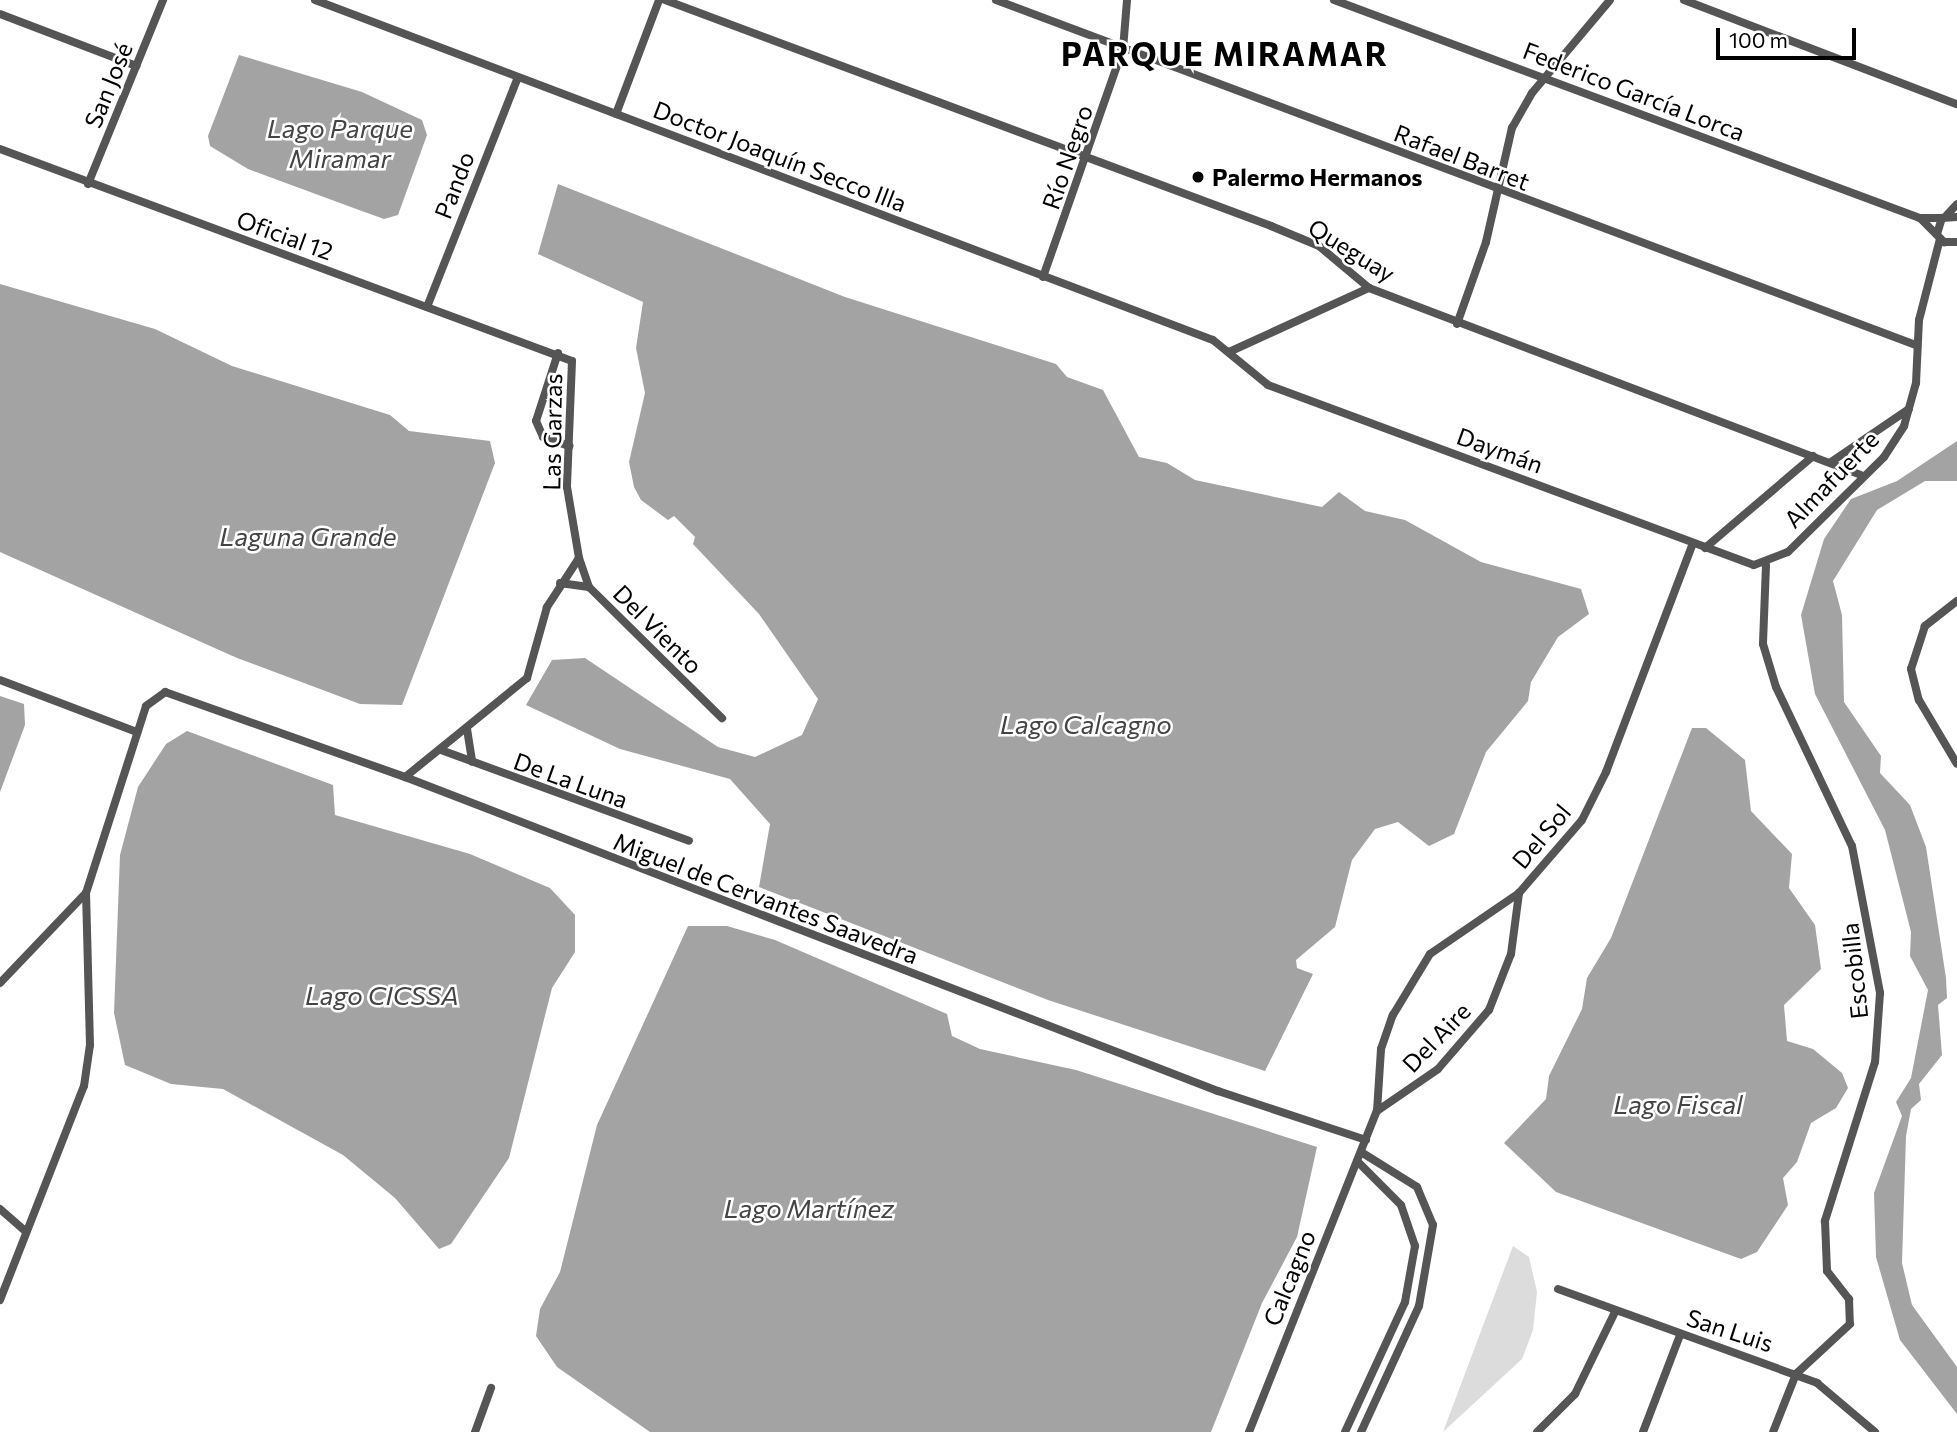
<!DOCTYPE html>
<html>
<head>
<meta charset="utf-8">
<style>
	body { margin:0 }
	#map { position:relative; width:1957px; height:1432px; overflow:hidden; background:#fff; font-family:Commissioner,sans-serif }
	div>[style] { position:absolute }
	.green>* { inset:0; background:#dcdcdc }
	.water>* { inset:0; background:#a3a3a3 }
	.street>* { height:8px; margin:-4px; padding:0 4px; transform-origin:4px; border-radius:4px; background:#555 }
	.dots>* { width:19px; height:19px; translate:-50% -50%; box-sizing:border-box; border:4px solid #fff; border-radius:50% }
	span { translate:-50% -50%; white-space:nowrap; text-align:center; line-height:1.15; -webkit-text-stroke:5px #fff; paint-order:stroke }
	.street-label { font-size:24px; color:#000 }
	.poi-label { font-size:24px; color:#000; font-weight:700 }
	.left { translate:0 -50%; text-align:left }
	.water-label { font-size:26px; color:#444; font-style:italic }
	.district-label { font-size:32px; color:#000; font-weight:700; letter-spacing:2px }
	.scale { position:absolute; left:1716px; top:28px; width:140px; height:32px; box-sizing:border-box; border:4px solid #000; border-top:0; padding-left:9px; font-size:21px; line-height:24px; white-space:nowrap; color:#000; -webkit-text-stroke:5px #fff; paint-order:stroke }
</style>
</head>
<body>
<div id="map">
	<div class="green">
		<div style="clip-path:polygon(1513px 1246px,1529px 1257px,1537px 1292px,1533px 1330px,1522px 1359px,1443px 1432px)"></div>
	</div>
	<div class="water">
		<div style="clip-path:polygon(239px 55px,362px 92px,422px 120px,427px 135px,398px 215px,384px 219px,359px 210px,248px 169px,210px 146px,208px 136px)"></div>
		<div style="clip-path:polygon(558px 184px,845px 297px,1056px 364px,1067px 377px,1103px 390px,1139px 457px,1167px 463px,1195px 480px,1322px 507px,1339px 492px,1365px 511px,1405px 520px,1481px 562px,1581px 589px,1589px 614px,1558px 637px,1531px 682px,1528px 701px,1486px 752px,1454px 834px,1429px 846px,1398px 822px,1375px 829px,1352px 860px,1335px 927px,1296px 960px,1297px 968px,1313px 974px,1265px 1071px,1048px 1000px,759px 887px,770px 824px,730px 779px,620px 749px,526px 705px,552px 660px,585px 658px,718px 747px,755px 757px,802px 735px,818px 699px,759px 614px,693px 544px,695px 537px,674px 516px,668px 520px,641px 500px,634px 487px,629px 462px,645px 393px,636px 348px,643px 302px,538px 254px)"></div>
		<div style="clip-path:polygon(0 284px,155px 329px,232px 366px,390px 415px,409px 431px,490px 441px,495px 463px,402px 705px,360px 704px,237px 658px,0 552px)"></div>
		<div style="clip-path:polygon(1957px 441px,1957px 481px,1925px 481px,1877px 510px,1833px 581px,1842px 615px,1844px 702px,1881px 756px,1880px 773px,1910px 805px,1926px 847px,1946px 978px,1947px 998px,1938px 1005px,1942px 1055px,1919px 1084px,1921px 1100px,1911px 1109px,1906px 1136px,1902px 1263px,1912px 1305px,1957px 1367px,1957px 1414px,1900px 1340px,1876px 1257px,1874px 1193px,1902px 1116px,1896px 1102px,1911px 1078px,1928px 990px,1910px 956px,1911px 932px,1885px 830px,1815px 694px,1801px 615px,1824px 539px,1851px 499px,1897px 481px)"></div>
		<div style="clip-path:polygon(0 696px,24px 704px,25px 725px,0 792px)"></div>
		<div style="clip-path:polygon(1692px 728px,1706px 728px,1745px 760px,1751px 811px,1792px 854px,1789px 888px,1815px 925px,1821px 969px,1784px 1005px,1787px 1041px,1813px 1049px,1842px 1073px,1848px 1088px,1836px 1108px,1811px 1123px,1797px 1162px,1783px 1178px,1788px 1205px,1757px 1252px,1741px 1259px,1556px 1192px,1504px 1143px,1546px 1099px,1549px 1076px,1582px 1009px,1587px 978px,1611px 938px)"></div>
		<div style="clip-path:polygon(187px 731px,333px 785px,335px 815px,470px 854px,550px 888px,575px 915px,575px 952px,552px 988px,509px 1158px,451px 1244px,439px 1249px,395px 1198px,343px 1155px,223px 1089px,171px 1084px,125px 1065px,114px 1013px,120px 855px,138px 787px,166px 744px)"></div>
		<div style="clip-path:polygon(688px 926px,727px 926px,775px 940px,947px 1014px,952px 1036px,980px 1049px,1076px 1070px,1317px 1147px,1297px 1237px,1262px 1303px,1211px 1432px,650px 1432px,557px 1367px,536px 1336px,540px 1309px,560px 1272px,597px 1125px)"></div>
	</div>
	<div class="street">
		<div style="left:315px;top:0;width:960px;rotate:20.74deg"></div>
		<div style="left:1213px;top:340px;width:71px;rotate:39.3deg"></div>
		<div style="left:1268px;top:385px;width:518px;rotate:20.32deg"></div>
		<div style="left:1754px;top:565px;width:36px;rotate:-21deg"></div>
		<div style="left:1788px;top:552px;width:135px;rotate:-44.7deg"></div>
		<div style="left:1884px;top:457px;width:37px;rotate:-57deg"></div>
		<div style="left:1904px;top:426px;width:45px;rotate:-74.4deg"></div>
		<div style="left:1916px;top:383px;width:63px;rotate:-87.3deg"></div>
		<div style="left:1919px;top:320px;width:84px;rotate:-75.5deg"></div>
		<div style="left:665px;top:0;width:647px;rotate:20.45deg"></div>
		<div style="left:1271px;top:226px;width:52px;rotate:22.6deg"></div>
		<div style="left:1319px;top:246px;width:65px;rotate:40deg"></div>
		<div style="left:1369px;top:288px;width:526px;rotate:20.81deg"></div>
		<div style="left:996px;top:0;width:983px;rotate:20.56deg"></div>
		<div style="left:1334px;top:0;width:625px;rotate:20.41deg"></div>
		<div style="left:1920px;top:218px;width:22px"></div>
		<div style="left:1684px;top:0;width:292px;rotate:20.9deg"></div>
		<div style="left:0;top:14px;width:146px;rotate:20.9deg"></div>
		<div style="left:616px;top:114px;width:122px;rotate:-69.3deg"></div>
		<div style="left:0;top:149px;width:610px;rotate:20.34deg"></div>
		<div style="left:572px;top:361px;width:126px;rotate:92.3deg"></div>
		<div style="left:567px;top:487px;width:72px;rotate:80.4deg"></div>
		<div style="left:579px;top:558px;width:59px;rotate:123.1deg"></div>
		<div style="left:547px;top:607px;width:74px;rotate:105.7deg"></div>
		<div style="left:527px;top:678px;width:157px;rotate:140.9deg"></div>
		<div style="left:88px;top:184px;width:199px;rotate:-67.8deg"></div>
		<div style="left:1946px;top:216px;width:16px;rotate:-47deg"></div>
		<div style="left:1921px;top:219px;width:33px;rotate:45deg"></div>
		<div style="left:1944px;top:242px;width:13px"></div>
		<div style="left:1937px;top:234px;width:17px;rotate:-73deg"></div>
		<div style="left:1942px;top:218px;width:15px;rotate:-4deg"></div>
		<div style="left:1043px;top:277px;width:242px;rotate:-70.7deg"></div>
		<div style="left:1123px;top:49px;width:49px;rotate:-85.3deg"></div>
		<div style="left:427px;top:307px;width:247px;rotate:-68.4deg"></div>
		<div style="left:1457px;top:324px;width:87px;rotate:-70.5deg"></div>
		<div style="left:1486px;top:242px;width:117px;rotate:-77.2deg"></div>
		<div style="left:1512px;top:128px;width:40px;rotate:-60.3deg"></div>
		<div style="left:1532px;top:93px;width:121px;rotate:-50deg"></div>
		<div style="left:1229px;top:352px;width:154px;rotate:-24.6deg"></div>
		<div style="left:558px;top:353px;width:71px;rotate:107.9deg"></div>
		<div style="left:536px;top:421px;width:17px;rotate:66deg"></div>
		<div style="left:543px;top:437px;width:28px;rotate:19deg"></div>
		<div style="left:1831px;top:462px;width:94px;rotate:-34.2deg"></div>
		<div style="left:1705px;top:548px;width:142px;rotate:-40.4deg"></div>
		<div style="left:579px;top:558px;width:31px;rotate:71deg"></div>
		<div style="left:1766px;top:565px;width:79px;rotate:92.2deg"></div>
		<div style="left:1763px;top:644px;width:45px;rotate:73.2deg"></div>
		<div style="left:1776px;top:687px;width:176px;rotate:64.5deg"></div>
		<div style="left:1852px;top:846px;width:150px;rotate:79.2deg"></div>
		<div style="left:1880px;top:993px;width:69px;rotate:94.1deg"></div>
		<div style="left:1875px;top:1062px;width:167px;rotate:107.5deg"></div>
		<div style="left:1825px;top:1221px;width:50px;rotate:87.7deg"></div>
		<div style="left:1827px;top:1271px;width:36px;rotate:52deg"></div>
		<div style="left:1849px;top:1299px;width:25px;rotate:88deg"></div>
		<div style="left:1850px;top:1324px;width:74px;rotate:137.2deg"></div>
		<div style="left:1796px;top:1374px;width:62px;rotate:111.6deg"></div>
		<div style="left:560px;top:583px;width:29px;rotate:8deg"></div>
		<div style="left:589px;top:587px;width:187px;rotate:44.6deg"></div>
		<div style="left:1957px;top:601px;width:41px;rotate:142deg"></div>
		<div style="left:1925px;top:626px;width:45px;rotate:108deg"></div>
		<div style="left:1911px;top:669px;width:32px;rotate:76deg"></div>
		<div style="left:1919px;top:700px;width:74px;rotate:59.3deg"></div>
		<div style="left:0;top:680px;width:147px;rotate:20.8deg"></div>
		<div style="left:467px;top:729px;width:33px;rotate:81deg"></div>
		<div style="left:441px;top:750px;width:264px;rotate:20.1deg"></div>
		<div style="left:0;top:983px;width:124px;rotate:-46.3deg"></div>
		<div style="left:1377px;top:1111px;width:74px;rotate:-34.5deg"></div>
		<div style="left:1438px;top:1069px;width:78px;rotate:-49.2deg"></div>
		<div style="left:1489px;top:1010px;width:60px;rotate:-68.6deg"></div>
		<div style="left:1511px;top:954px;width:62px;rotate:-82.5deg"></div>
		<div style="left:1361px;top:1152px;width:66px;rotate:32deg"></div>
		<div style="left:1417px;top:1187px;width:41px;rotate:67.2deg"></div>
		<div style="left:1433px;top:1225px;width:82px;rotate:99.8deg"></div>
		<div style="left:1419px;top:1306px;width:139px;rotate:114.7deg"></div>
		<div style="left:0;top:1209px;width:33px;rotate:41deg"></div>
		<div style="left:1558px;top:1289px;width:276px;rotate:19.9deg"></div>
		<div style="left:1817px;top:1383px;width:76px;rotate:40.2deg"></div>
		<div style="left:0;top:1300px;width:230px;rotate:-68.6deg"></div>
		<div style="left:84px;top:1086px;width:41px;rotate:-81.7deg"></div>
		<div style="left:90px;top:1045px;width:152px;rotate:-91.5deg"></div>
		<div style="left:86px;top:893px;width:196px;rotate:-72.2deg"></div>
		<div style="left:146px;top:706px;width:24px;rotate:-36deg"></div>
		<div style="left:165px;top:692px;width:255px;rotate:19.5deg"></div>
		<div style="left:405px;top:777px;width:872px;rotate:21.12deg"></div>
		<div style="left:1218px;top:1091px;width:156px;rotate:18.3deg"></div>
		<div style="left:475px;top:1432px;width:47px;rotate:-70deg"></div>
		<div style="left:1249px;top:1432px;width:346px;rotate:-68.3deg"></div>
		<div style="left:1377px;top:1111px;width:62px;rotate:-86.3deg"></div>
		<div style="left:1381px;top:1049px;width:36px;rotate:-71deg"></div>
		<div style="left:1393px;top:1015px;width:71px;rotate:-58.8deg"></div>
		<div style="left:1430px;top:954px;width:108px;rotate:-34.4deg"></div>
		<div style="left:1519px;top:893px;width:96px;rotate:-49.2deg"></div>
		<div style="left:1582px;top:820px;width:54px;rotate:-63.4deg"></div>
		<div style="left:1606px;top:772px;width:245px;rotate:-69.2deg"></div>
		<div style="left:1345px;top:1432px;width:143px;rotate:-65.2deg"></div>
		<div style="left:1405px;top:1302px;width:57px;rotate:-79.9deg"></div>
		<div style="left:1415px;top:1246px;width:43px;rotate:-108.9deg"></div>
		<div style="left:1401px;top:1205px;width:62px;rotate:-135deg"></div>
		<div style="left:1537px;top:1432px;width:54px;rotate:-45deg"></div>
		<div style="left:1575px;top:1394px;width:91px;rotate:-64deg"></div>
		<div style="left:1643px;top:1432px;width:104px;rotate:-69.1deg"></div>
	</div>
	<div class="dots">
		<div style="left:1198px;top:177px;background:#000"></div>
	</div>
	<div class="street-label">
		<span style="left:108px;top:85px;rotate:-68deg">San José</span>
		<span style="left:1634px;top:91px;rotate:21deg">Federico García Lorca</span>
		<span style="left:780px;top:156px;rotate:21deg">Doctor Joaquín Secco Illa</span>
		<span style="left:1067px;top:157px;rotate:-71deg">Río Negro</span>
		<span style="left:1462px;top:157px;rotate:21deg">Rafael Barret</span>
		<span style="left:454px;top:185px;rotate:-69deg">Pando</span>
		<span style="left:285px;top:235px;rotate:20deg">Oficial 12</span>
		<span style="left:1352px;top:250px;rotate:32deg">Queguay</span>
		<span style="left:552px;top:432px;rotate:-89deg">Las Garzas</span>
		<span style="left:1500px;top:450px;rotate:20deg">Daymán</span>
		<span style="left:1831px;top:479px;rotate:-46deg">Almafuerte</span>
		<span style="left:658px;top:629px;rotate:45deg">Del Viento</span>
		<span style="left:571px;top:780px;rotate:20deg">De La Luna</span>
		<span style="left:1541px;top:836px;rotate:-50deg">Del Sol</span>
		<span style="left:766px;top:898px;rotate:21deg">Miguel de Cervantes Saavedra</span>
		<span style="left:1854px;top:971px;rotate:-96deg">Escobilla</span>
		<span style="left:1436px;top:1037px;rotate:-46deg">Del Aire</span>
		<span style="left:1289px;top:1278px;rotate:-68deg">Calcagno</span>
		<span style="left:1730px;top:1330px;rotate:18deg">San Luis</span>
	</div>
	<div class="poi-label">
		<span class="left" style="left:1212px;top:177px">Palermo Hermanos</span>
	</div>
	<div class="water-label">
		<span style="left:340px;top:143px">Lago Parque<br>Miramar</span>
		<span style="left:308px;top:536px">Laguna Grande</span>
		<span style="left:1086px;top:724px">Lago Calcagno</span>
		<span style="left:382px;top:995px">Lago CICSSA</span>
		<span style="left:1678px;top:1104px">Lago Fiscal</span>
		<span style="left:809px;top:1208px">Lago Martínez</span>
	</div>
	<div class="district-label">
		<span style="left:1225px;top:53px">PARQUE MIRAMAR</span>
	</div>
	<div class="scale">100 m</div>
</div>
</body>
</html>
